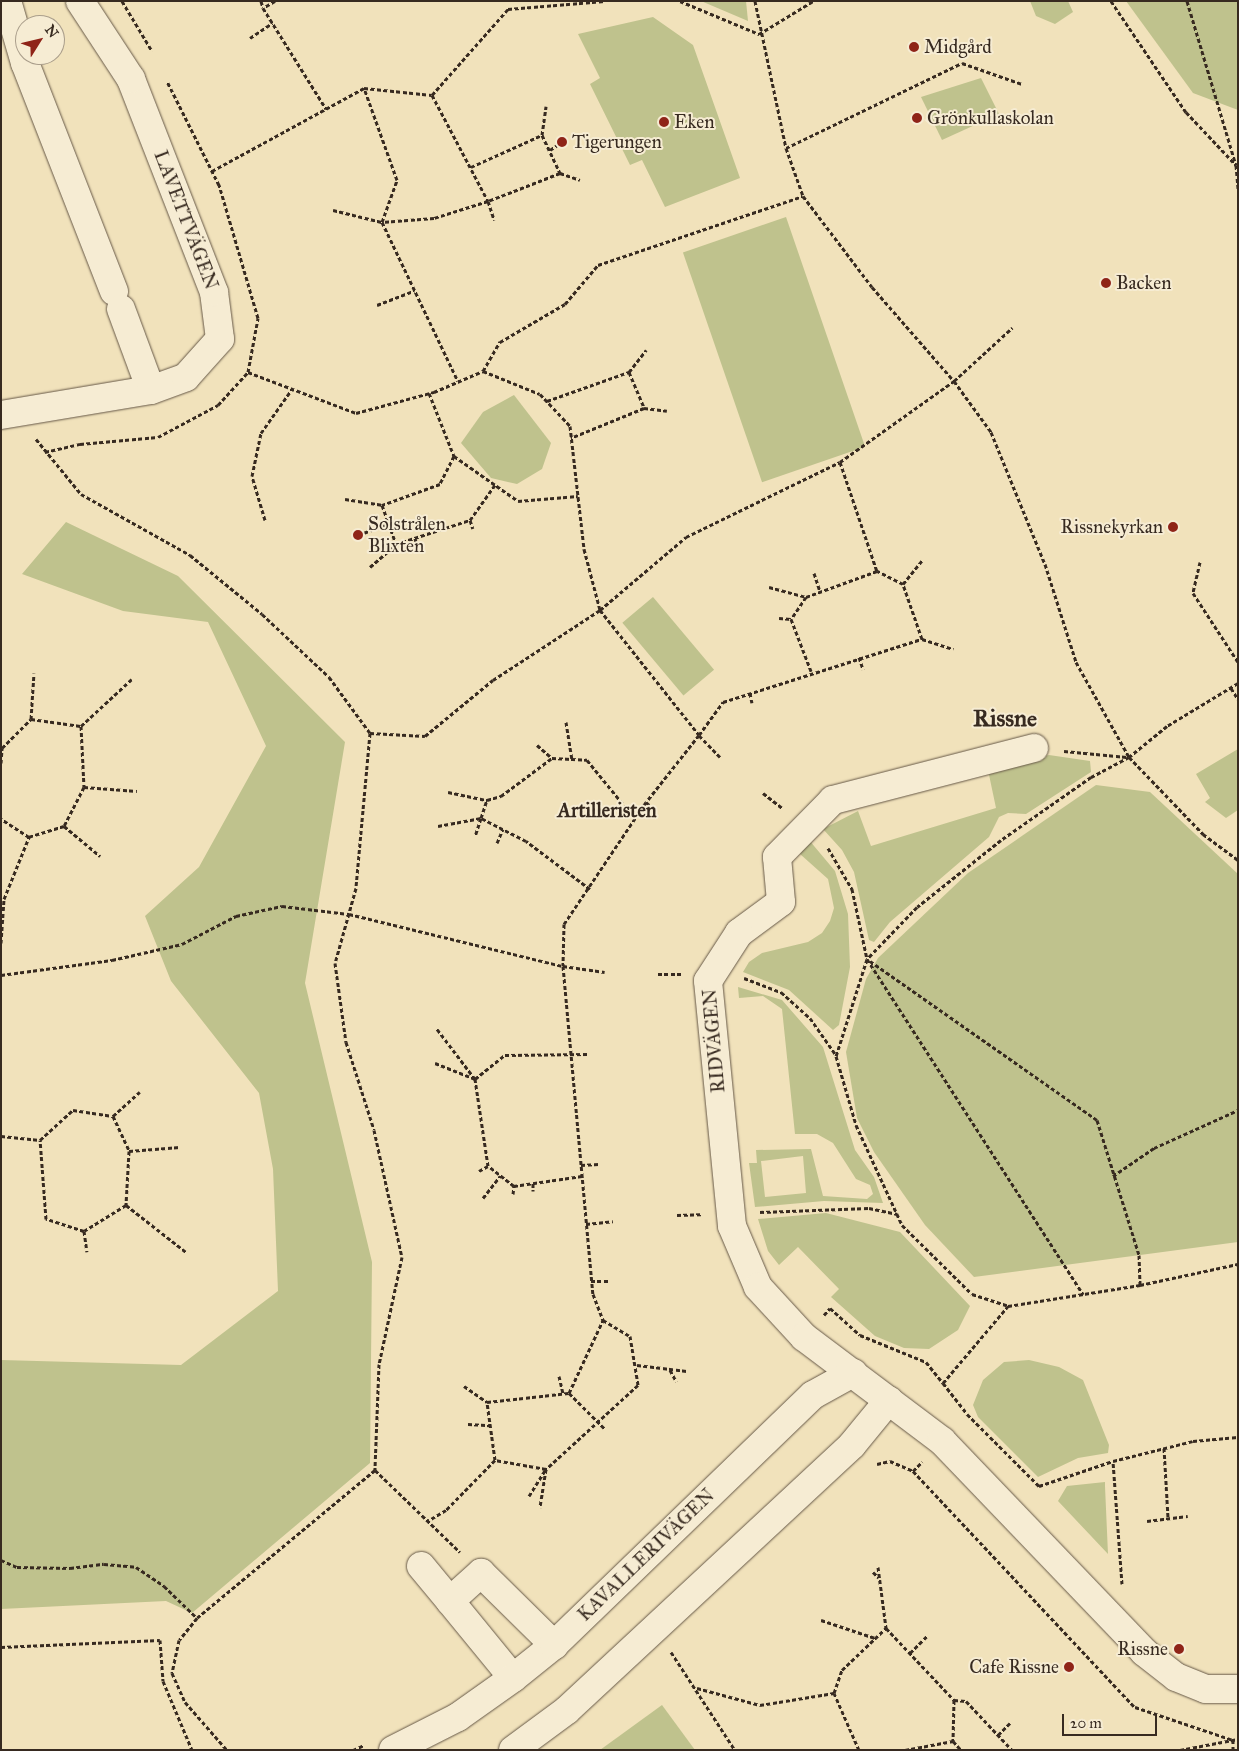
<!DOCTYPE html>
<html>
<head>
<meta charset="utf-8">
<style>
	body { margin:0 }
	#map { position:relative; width:1239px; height:1751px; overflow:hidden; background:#f1e2bb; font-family:"IM FELL Great Primer",serif }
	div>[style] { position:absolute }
	.green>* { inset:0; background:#bfc28d; transform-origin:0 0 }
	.path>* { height:3px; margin-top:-1.5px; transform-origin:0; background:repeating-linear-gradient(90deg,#372a20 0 4px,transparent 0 6.5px) }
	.roads { filter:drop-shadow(0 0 1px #665847) drop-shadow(0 0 1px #665847) }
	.minor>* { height:28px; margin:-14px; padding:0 14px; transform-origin:14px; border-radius:14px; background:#f6ecd3 }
	.dots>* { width:14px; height:14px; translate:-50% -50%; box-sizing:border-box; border:2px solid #f6ecd3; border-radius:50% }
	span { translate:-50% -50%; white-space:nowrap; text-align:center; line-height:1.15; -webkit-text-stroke:4px #f6ecd3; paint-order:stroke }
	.poi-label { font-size:19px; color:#372a20 }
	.left { translate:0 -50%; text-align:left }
	.right { translate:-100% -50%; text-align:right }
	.street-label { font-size:19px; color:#372a20 }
	.neighbourhood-label { font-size:20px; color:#372a20; font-weight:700 }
	.district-label { font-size:24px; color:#372a20; font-weight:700 }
	.frame { position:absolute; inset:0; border:2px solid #372a20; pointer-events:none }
	.north { position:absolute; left:15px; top:15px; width:50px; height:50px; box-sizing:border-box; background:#f6ecd3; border:1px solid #aa9e8b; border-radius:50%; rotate:54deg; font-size:14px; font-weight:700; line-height:20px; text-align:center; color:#372a20 }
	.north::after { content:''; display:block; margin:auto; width:18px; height:22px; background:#8f2418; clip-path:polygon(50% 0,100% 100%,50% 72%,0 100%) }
	.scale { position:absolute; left:1062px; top:1714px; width:95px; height:22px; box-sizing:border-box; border:2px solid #372a20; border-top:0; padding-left:6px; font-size:15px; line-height:18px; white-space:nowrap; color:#372a20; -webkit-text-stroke:4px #f6ecd3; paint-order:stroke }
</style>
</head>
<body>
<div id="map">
	<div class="green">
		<div style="clip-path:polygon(701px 1px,746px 1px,748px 21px)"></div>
		<div style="clip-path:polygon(1030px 1px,1068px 1px,1073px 12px,1055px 24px,1036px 16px)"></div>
		<div style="clip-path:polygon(1126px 1px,1238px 1px,1238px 110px,1193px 93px)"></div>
		<div style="clip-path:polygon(653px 17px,693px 45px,740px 178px,665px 207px,642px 160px,630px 165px,590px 84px,600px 78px,578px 34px)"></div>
		<div style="clip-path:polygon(981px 78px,999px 114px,942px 140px,921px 97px)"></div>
		<div style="left:786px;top:217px;width:243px;height:109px;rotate:71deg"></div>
		<div style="clip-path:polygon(514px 395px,551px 443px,542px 469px,517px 484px,491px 478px,461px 443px,483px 412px)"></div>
		<div style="clip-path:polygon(66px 522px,178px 576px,345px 742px,305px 983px,372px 1262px,370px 1463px,192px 1613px,166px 1601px,1px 1609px,1px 1360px,181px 1365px,278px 1291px,273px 1169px,259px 1093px,171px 981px,145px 916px,199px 867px,266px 746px,208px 622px,123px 611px,22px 574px)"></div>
		<div style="left:653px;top:597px;width:95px;height:40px;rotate:50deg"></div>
		<div style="clip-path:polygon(1238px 749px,1238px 810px,1226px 818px,1205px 802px,1210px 798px,1196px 774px)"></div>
		<div style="clip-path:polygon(1049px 755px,1090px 761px,1091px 772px,1026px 814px,1008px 813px,999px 817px,989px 837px,890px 922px,874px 942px,869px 940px,854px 872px,842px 850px,823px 829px,858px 811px,871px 846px,996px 808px,988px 770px)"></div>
		<div style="clip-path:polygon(1096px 785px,1150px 792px,1238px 874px,1238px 1242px,974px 1277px,925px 1225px,874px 1152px,857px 1118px,846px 1052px,866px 979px,878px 958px,968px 873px)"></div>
		<div style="clip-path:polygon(809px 840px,835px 871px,848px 914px,850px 967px,839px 1025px,833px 1030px,789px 990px,743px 972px,749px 962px,762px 953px,808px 942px,822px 933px,830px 921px,834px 908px,828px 879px,800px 854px)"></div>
		<div style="clip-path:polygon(evenodd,738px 987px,782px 1000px,823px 1047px,855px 1150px,874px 1177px,883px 1203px,824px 1201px,755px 1207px,749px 1163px,757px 1163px,756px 1150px,811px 1149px,823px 1196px,867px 1199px,873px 1194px,870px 1185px,856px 1179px,833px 1143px,817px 1134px,795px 1134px,782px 1009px,763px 996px,739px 998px,738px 987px,803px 1156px,806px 1193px,765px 1197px,761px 1161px,803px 1156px)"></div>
		<div style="clip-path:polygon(826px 1213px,900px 1232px,970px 1306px,958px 1330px,929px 1349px,904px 1348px,875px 1336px,831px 1297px,839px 1289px,798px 1247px,779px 1265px,768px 1251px,758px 1219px)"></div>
		<div style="clip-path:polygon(1029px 1360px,1059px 1367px,1083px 1380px,1109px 1445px,1108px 1453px,1078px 1458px,1038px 1477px,978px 1417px,973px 1405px,983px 1380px,1004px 1362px)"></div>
		<div style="clip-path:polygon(1105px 1482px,1105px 1486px,1108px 1554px,1058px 1501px,1067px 1486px)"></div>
		<div style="clip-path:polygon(662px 1705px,695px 1750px,600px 1750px)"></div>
	</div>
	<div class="path">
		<div style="left:122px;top:1px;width:58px;rotate:59deg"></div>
		<div style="left:261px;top:1px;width:7px;rotate:74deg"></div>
		<div style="left:275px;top:1px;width:14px;rotate:150deg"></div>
		<div style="left:263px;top:8px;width:119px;rotate:58deg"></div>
		<div style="left:680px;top:1px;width:86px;rotate:22.7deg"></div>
		<div style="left:759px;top:34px;width:63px;rotate:-31.4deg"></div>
		<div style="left:755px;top:1px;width:150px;rotate:78.1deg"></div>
		<div style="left:786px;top:148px;width:51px;rotate:70.5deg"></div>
		<div style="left:803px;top:196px;width:114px;rotate:52.8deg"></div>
		<div style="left:872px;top:287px;width:125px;rotate:48.9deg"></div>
		<div style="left:954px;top:381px;width:63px;rotate:54deg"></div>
		<div style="left:991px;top:432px;width:143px;rotate:67.8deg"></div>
		<div style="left:1045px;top:564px;width:103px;rotate:72.4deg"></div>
		<div style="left:1076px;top:662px;width:109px;rotate:60.8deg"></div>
		<div style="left:1129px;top:757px;width:107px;rotate:46.1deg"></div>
		<div style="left:1203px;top:834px;width:44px;rotate:36.6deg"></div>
		<div style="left:1111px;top:1px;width:134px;rotate:56deg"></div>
		<div style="left:1186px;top:112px;width:73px;rotate:46.7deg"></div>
		<div style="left:1236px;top:165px;width:25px;rotate:85deg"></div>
		<div style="left:1187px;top:1px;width:171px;rotate:73.4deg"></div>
		<div style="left:250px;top:38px;width:27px;rotate:-34deg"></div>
		<div style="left:432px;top:95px;width:120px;rotate:62.2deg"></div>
		<div style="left:488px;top:201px;width:57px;rotate:162.5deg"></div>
		<div style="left:434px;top:218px;width:52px;rotate:175.6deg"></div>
		<div style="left:382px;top:222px;width:176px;rotate:64.5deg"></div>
		<div style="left:542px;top:135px;width:29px;rotate:-82deg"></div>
		<div style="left:786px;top:148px;width:195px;rotate:-25.8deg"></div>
		<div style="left:962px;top:63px;width:64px;rotate:19.3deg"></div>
		<div style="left:550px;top:150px;width:14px;rotate:-34deg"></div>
		<div style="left:471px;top:167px;width:78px;rotate:-24.3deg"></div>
		<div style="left:542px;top:135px;width:42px;rotate:64.7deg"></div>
		<div style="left:560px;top:173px;width:77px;rotate:158.7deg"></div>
		<div style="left:488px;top:201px;width:20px;rotate:72deg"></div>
		<div style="left:212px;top:171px;width:173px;rotate:-28.6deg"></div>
		<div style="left:364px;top:88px;width:68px;rotate:5.9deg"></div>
		<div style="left:432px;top:95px;width:115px;rotate:-48.5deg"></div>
		<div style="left:508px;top:9px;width:97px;rotate:-4.7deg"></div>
		<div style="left:560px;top:173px;width:21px;rotate:19deg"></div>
		<div style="left:333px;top:210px;width:50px;rotate:13.8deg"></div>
		<div style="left:382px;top:222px;width:45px;rotate:-70.3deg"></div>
		<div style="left:397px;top:180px;width:98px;rotate:-109.7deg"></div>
		<div style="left:377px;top:305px;width:40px;rotate:-21deg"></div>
		<div style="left:483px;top:371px;width:34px;rotate:-60deg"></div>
		<div style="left:500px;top:342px;width:75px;rotate:-30.3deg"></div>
		<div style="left:565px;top:304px;width:51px;rotate:-49.8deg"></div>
		<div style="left:598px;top:265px;width:216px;rotate:-18.6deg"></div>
		<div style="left:248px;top:372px;width:116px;rotate:20.8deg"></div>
		<div style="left:356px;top:413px;width:81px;rotate:-15.1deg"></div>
		<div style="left:434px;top:392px;width:53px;rotate:-23.2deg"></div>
		<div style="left:483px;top:371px;width:61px;rotate:22deg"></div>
		<div style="left:540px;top:394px;width:44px;rotate:46.8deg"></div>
		<div style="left:570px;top:426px;width:124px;rotate:83.5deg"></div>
		<div style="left:584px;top:549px;width:63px;rotate:75.3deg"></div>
		<div style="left:600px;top:610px;width:159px;rotate:51.6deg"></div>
		<div style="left:699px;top:735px;width:85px;rotate:128.3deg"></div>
		<div style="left:646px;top:802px;width:147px;rotate:123.9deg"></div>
		<div style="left:564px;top:924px;width:42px;rotate:91.4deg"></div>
		<div style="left:563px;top:966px;width:42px;rotate:8.1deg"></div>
		<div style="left:629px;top:372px;width:28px;rotate:-52deg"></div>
		<div style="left:429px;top:393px;width:68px;rotate:68.4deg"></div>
		<div style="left:454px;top:456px;width:78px;rotate:35.1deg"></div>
		<div style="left:518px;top:501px;width:60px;rotate:-4.8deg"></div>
		<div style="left:547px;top:401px;width:87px;rotate:-19.5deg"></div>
		<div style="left:629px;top:372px;width:39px;rotate:67deg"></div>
		<div style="left:644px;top:408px;width:79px;rotate:157.7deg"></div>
		<div style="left:644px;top:408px;width:23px;rotate:7deg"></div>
		<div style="left:36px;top:439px;width:71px;rotate:50.7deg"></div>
		<div style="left:81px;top:494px;width:125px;rotate:29.2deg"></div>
		<div style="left:190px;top:555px;width:93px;rotate:39.3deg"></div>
		<div style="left:262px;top:614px;width:92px;rotate:43.2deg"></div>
		<div style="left:329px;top:677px;width:69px;rotate:53.8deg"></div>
		<div style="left:370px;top:733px;width:156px;rotate:95.2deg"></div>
		<div style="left:356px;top:888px;width:78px;rotate:105.6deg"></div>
		<div style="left:335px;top:963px;width:80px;rotate:82.1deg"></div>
		<div style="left:346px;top:1042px;width:92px;rotate:72.3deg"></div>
		<div style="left:374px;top:1130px;width:130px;rotate:77.6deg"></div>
		<div style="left:402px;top:1257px;width:109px;rotate:102.1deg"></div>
		<div style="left:379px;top:1364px;width:106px;rotate:92.2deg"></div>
		<div style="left:375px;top:1470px;width:231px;rotate:140.3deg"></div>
		<div style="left:197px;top:1618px;width:28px;rotate:129deg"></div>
		<div style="left:179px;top:1640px;width:34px;rotate:102deg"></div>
		<div style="left:172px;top:1673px;width:32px;rotate:66deg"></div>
		<div style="left:185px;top:1702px;width:64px;rotate:48.8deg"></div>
		<div style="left:45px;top:452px;width:36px;rotate:-13deg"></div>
		<div style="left:80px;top:444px;width:78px;rotate:-5.1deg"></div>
		<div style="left:158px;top:437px;width:68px;rotate:-28.1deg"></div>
		<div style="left:218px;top:405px;width:45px;rotate:-47.7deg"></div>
		<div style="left:248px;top:372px;width:55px;rotate:-79.5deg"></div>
		<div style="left:258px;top:318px;width:139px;rotate:-106.3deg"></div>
		<div style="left:219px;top:185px;width:116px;rotate:-116.6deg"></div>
		<div style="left:454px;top:456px;width:31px;rotate:117deg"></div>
		<div style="left:440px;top:484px;width:62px;rotate:160.1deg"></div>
		<div style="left:382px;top:505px;width:41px;rotate:70.3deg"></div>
		<div style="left:396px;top:544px;width:78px;rotate:-18deg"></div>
		<div style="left:470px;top:520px;width:43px;rotate:-54.5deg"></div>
		<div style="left:840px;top:462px;width:115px;rotate:71.3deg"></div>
		<div style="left:345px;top:499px;width:37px;rotate:9deg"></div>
		<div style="left:265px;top:520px;width:46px;rotate:-106.5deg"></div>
		<div style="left:252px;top:476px;width:44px;rotate:-78.2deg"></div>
		<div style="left:261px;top:433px;width:54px;rotate:-54.8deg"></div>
		<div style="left:470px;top:520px;width:9px;rotate:72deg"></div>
		<div style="left:358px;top:535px;width:33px;rotate:-20deg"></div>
		<div style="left:415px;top:538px;width:11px;rotate:75deg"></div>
		<div style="left:1200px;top:562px;width:32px;rotate:103deg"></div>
		<div style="left:1193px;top:593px;width:82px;rotate:56.9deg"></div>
		<div style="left:370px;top:567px;width:35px;rotate:-41deg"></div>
		<div style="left:814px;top:573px;width:20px;rotate:72deg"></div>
		<div style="left:903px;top:584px;width:32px;rotate:-51deg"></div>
		<div style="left:769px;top:587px;width:38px;rotate:15deg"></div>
		<div style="left:779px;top:618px;width:12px;rotate:5deg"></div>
		<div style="left:922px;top:639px;width:33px;rotate:18deg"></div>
		<div style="left:859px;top:657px;width:13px;rotate:72deg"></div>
		<div style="left:1238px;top:683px;width:83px;rotate:148.8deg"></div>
		<div style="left:1167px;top:726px;width:49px;rotate:140.8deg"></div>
		<div style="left:1129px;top:757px;width:43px;rotate:152.2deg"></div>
		<div style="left:1091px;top:777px;width:110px;rotate:145deg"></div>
		<div style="left:1001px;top:840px;width:107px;rotate:141.4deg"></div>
		<div style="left:917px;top:907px;width:72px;rotate:133.9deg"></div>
		<div style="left:867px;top:959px;width:102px;rotate:107.7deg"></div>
		<div style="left:836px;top:1056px;width:72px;rotate:73.8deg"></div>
		<div style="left:856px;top:1125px;width:110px;rotate:65.3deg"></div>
		<div style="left:902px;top:1225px;width:98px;rotate:44.6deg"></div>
		<div style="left:972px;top:1294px;width:38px;rotate:18deg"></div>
		<div style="left:1008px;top:1306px;width:134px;rotate:-9deg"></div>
		<div style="left:1140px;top:1285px;width:100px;rotate:-12.1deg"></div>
		<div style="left:1231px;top:688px;width:13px;rotate:58deg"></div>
		<div style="left:750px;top:693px;width:10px;rotate:79deg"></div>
		<div style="left:31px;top:719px;width:46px;rotate:-86.3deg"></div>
		<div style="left:566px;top:722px;width:37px;rotate:81deg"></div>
		<div style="left:81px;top:726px;width:69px;rotate:-42.7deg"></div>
		<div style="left:370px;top:733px;width:55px;rotate:3.1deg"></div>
		<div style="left:425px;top:736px;width:88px;rotate:-39.5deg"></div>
		<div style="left:493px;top:680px;width:128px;rotate:-33.2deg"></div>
		<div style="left:600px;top:610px;width:113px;rotate:-40.3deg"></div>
		<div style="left:686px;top:537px;width:171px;rotate:-26deg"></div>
		<div style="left:840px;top:462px;width:140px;rotate:-35.4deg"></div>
		<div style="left:954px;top:381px;width:79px;rotate:-42.4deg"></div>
		<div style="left:537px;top:745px;width:20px;rotate:41deg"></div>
		<div style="left:1064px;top:751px;width:63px;rotate:5.4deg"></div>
		<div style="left:720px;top:757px;width:30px;rotate:-134deg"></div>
		<div style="left:699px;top:735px;width:41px;rotate:-54deg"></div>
		<div style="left:723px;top:702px;width:209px;rotate:-17.6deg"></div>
		<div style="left:922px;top:639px;width:58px;rotate:-109.1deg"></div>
		<div style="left:903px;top:584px;width:29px;rotate:-153deg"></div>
		<div style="left:877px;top:571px;width:76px;rotate:159.9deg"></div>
		<div style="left:806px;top:597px;width:27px;rotate:124deg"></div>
		<div style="left:791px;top:619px;width:56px;rotate:69deg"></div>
		<div style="left:1px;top:763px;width:15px;rotate:-86deg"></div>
		<div style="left:2px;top:748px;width:41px;rotate:-45deg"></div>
		<div style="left:31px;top:719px;width:50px;rotate:8deg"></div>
		<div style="left:81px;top:726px;width:61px;rotate:87.2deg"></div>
		<div style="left:84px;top:787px;width:44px;rotate:117.1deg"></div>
		<div style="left:64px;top:826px;width:37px;rotate:163deg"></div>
		<div style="left:29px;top:837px;width:33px;rotate:-147deg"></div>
		<div style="left:84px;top:787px;width:53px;rotate:4.3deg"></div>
		<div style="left:448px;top:792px;width:40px;rotate:12deg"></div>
		<div style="left:763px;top:793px;width:24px;rotate:38deg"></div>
		<div style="left:646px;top:802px;width:13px;rotate:42deg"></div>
		<div style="left:64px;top:826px;width:47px;rotate:39.8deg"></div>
		<div style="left:438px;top:826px;width:44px;rotate:-10.5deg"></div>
		<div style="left:481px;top:818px;width:19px;rotate:108deg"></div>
		<div style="left:497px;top:843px;width:15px;rotate:-67deg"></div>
		<div style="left:828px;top:848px;width:48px;rotate:59.7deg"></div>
		<div style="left:852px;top:889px;width:72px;rotate:77.9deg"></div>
		<div style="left:867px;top:959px;width:399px;rotate:57.2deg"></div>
		<div style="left:590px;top:889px;width:80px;rotate:-143.1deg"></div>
		<div style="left:526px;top:841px;width:51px;rotate:-152.9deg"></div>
		<div style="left:481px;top:818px;width:19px;rotate:-72deg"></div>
		<div style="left:487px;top:800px;width:15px;rotate:-16deg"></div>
		<div style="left:501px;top:796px;width:64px;rotate:-36.7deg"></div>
		<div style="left:552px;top:758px;width:35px;rotate:3deg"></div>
		<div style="left:587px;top:760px;width:77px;rotate:50.8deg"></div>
		<div style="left:1px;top:943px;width:44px;rotate:-86.1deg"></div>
		<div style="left:4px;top:899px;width:67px;rotate:-68deg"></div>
		<div style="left:870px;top:961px;width:277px;rotate:35deg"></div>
		<div style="left:1097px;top:1120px;width:141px;rotate:72.7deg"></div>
		<div style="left:1139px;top:1255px;width:30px;rotate:88deg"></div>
		<div style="left:658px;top:974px;width:23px"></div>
		<div style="left:1px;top:975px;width:112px;rotate:-7.7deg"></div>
		<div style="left:112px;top:960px;width:72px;rotate:-12.9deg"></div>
		<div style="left:182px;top:944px;width:61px;rotate:-27.4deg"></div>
		<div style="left:236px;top:916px;width:47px;rotate:-12.3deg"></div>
		<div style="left:282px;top:906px;width:67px;rotate:6.8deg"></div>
		<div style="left:349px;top:914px;width:220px;rotate:13.7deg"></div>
		<div style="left:563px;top:966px;width:329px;rotate:84.8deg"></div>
		<div style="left:593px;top:1294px;width:28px;rotate:69deg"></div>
		<div style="left:603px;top:1320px;width:31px;rotate:31deg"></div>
		<div style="left:630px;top:1336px;width:50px;rotate:80.7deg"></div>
		<div style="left:638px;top:1385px;width:125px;rotate:137.6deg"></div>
		<div style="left:546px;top:1469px;width:52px;rotate:-170deg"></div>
		<div style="left:495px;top:1460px;width:70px;rotate:134.4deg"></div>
		<div style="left:446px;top:1510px;width:21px;rotate:149deg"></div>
		<div style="left:744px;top:978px;width:40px;rotate:21deg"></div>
		<div style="left:781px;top:992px;width:39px;rotate:42deg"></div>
		<div style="left:810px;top:1018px;width:45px;rotate:54.9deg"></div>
		<div style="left:435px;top:1063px;width:43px;rotate:21.8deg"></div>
		<div style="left:475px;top:1079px;width:63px;rotate:-127.2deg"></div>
		<div style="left:113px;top:1116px;width:36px;rotate:-42deg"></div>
		<div style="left:1px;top:1136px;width:39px;rotate:6deg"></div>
		<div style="left:40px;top:1140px;width:45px;rotate:-42.3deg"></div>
		<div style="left:73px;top:1110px;width:40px;rotate:8.5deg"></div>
		<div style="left:113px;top:1116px;width:38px;rotate:65deg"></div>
		<div style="left:129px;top:1151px;width:54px;rotate:93.2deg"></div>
		<div style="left:126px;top:1205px;width:49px;rotate:148.2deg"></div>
		<div style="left:84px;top:1231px;width:40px;rotate:-162deg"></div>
		<div style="left:46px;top:1219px;width:79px;rotate:-94.3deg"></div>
		<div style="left:129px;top:1151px;width:51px;rotate:-4.5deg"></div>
		<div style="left:581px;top:1165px;width:18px;rotate:-3deg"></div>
		<div style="left:479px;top:1171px;width:10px;rotate:-29deg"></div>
		<div style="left:582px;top:1176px;width:69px;rotate:171.6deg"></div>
		<div style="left:514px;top:1186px;width:33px;rotate:-142deg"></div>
		<div style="left:488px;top:1166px;width:88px;rotate:-98.5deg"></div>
		<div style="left:475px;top:1079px;width:38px;rotate:-39deg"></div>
		<div style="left:505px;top:1055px;width:83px;rotate:-0.7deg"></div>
		<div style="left:1113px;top:1176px;width:50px;rotate:-34.3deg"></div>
		<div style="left:1154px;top:1148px;width:92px;rotate:-24.3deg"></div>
		<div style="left:533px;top:1183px;width:8px;rotate:90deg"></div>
		<div style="left:513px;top:1194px;width:8px;rotate:-83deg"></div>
		<div style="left:483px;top:1198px;width:28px;rotate:-52deg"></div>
		<div style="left:126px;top:1205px;width:76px;rotate:38.1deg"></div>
		<div style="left:760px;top:1212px;width:109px;rotate:-2.1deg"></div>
		<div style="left:869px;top:1208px;width:29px;rotate:12deg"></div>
		<div style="left:677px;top:1215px;width:24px;rotate:-2deg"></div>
		<div style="left:586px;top:1224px;width:27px;rotate:-6deg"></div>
		<div style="left:84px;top:1231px;width:21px;rotate:82deg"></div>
		<div style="left:591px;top:1281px;width:17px"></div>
		<div style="left:824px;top:1315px;width:9px;rotate:-49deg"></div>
		<div style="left:830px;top:1308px;width:40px;rotate:42deg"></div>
		<div style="left:860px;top:1335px;width:71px;rotate:22.2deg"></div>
		<div style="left:926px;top:1362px;width:27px;rotate:51deg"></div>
		<div style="left:943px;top:1383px;width:101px;rotate:-49.8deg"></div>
		<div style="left:637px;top:1365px;width:50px;rotate:6.8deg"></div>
		<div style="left:670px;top:1370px;width:13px;rotate:61deg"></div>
		<div style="left:559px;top:1376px;width:18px;rotate:77deg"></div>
		<div style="left:943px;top:1383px;width:39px;rotate:52deg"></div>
		<div style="left:967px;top:1414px;width:102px;rotate:45deg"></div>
		<div style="left:1039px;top:1486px;width:78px;rotate:-18.7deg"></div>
		<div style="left:464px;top:1386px;width:28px;rotate:35deg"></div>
		<div style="left:569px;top:1393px;width:81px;rotate:-65deg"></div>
		<div style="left:468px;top:1424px;width:22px;rotate:3deg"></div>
		<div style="left:1164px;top:1448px;width:70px;rotate:86.7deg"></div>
		<div style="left:495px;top:1460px;width:59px;rotate:-97.9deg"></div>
		<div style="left:487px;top:1402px;width:82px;rotate:-6.3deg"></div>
		<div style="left:569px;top:1393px;width:52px;rotate:45deg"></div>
		<div style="left:877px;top:1464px;width:13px;rotate:-13deg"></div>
		<div style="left:890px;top:1461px;width:25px;rotate:23deg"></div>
		<div style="left:913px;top:1471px;width:13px;rotate:-45deg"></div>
		<div style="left:375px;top:1470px;width:118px;rotate:44deg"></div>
		<div style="left:913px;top:1471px;width:324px;rotate:46.8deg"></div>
		<div style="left:1135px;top:1707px;width:103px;rotate:18.6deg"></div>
		<div style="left:1233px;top:1740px;width:10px;rotate:90deg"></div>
		<div style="left:529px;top:1496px;width:32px;rotate:-58deg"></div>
		<div style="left:546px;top:1469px;width:39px;rotate:99deg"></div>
		<div style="left:1147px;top:1521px;width:41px;rotate:-7deg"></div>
		<div style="left:1px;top:1560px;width:17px;rotate:24deg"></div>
		<div style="left:17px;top:1567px;width:53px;rotate:1.1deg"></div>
		<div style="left:70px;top:1568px;width:34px;rotate:-7deg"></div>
		<div style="left:104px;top:1564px;width:32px;rotate:5deg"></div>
		<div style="left:136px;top:1567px;width:34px;rotate:34deg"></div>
		<div style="left:164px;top:1586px;width:46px;rotate:44.1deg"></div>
		<div style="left:878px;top:1567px;width:62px;rotate:82.5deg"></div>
		<div style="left:873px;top:1572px;width:8px;rotate:45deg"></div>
		<div style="left:1122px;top:1584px;width:123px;rotate:-94.2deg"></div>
		<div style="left:1113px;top:1461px;width:82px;rotate:-14deg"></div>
		<div style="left:1193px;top:1441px;width:45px;rotate:-5.1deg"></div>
		<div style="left:821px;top:1620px;width:57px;rotate:18.4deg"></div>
		<div style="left:1px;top:1647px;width:159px;rotate:-2.5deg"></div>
		<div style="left:160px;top:1640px;width:41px;rotate:85.8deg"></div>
		<div style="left:163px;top:1681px;width:75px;rotate:67.2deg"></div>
		<div style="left:671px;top:1652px;width:117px;rotate:56.9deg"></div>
		<div style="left:910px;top:1653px;width:25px;rotate:-45deg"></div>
		<div style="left:697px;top:1688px;width:65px;rotate:15.1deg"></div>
		<div style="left:760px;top:1705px;width:75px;rotate:-9.2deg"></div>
		<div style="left:954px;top:1700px;width:12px;rotate:5deg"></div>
		<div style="left:966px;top:1701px;width:67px;rotate:46.8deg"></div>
		<div style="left:998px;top:1735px;width:17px;rotate:-45deg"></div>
		<div style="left:353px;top:1750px;width:12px;rotate:-24deg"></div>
		<div style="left:859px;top:1750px;width:62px;rotate:-113.7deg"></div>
		<div style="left:834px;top:1693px;width:24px;rotate:-71deg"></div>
		<div style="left:842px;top:1670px;width:61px;rotate:-43.7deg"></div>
		<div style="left:886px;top:1628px;width:99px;rotate:46.6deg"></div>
		<div style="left:954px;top:1700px;width:41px;rotate:91.4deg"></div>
		<div style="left:905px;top:1750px;width:49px;rotate:-10.6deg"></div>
		<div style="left:953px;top:1741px;width:12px;rotate:48deg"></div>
		<div style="left:1180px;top:1750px;width:59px;rotate:-10.7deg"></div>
	</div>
	<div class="roads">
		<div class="minor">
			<div style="left:7px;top:1px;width:65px;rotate:73.8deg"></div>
			<div style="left:25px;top:63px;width:245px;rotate:68.7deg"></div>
			<div style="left:121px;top:309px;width:86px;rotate:69.7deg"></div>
			<div style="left:1px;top:415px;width:152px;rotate:-9.5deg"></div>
			<div style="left:151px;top:390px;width:37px;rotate:-20deg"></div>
			<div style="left:186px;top:377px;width:51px;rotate:-48.2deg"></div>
			<div style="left:220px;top:339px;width:47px;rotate:-97.3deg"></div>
			<div style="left:214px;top:292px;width:229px;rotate:-111.3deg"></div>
			<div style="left:131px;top:79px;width:93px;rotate:-123.2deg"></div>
			<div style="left:1034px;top:748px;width:208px;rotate:165.5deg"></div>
			<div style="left:833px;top:800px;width:80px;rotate:134.5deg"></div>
			<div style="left:777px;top:857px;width:45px;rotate:84.9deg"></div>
			<div style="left:781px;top:902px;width:52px;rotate:143.6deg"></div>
			<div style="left:739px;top:933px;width:57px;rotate:122.9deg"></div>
			<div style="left:708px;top:981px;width:246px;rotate:84.4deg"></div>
			<div style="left:732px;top:1226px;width:66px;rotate:66.9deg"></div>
			<div style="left:758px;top:1287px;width:68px;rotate:47.4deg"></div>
			<div style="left:804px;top:1337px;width:173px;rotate:37deg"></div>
			<div style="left:942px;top:1441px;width:292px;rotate:46.2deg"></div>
			<div style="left:1144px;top:1652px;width:41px;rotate:38deg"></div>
			<div style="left:1176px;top:1677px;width:32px;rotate:22deg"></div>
			<div style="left:1206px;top:1689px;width:32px"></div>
			<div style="left:421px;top:1566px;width:45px;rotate:50.4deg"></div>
			<div style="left:513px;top:1678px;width:99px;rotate:-129.3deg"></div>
			<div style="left:450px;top:1601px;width:42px;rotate:-42.1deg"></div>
			<div style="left:481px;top:1573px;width:103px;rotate:44.6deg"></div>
			<div style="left:393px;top:1750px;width:73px;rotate:-26.9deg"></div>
			<div style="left:458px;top:1717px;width:67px;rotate:-35.3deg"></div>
			<div style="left:513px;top:1678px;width:53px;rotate:-38.8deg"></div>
			<div style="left:554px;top:1645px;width:360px;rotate:-44deg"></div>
			<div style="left:813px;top:1395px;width:46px;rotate:-28.8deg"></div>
			<div style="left:513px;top:1750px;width:67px;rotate:-36.5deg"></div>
			<div style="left:567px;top:1710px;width:389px;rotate:-42.9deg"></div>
			<div style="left:852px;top:1445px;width:58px;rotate:-50.6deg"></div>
		</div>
	</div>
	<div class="dots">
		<div style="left:914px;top:47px;background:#8f2418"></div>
		<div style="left:917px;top:118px;background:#8f2418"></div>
		<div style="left:664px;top:122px;background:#8f2418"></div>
		<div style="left:562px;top:142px;background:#8f2418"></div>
		<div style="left:1106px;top:283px;background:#8f2418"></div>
		<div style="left:1173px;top:527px;background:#8f2418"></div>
		<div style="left:358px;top:535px;background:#8f2418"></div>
		<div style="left:1179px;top:1649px;background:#8f2418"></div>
		<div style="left:1069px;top:1667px;background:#8f2418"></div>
	</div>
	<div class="poi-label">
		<span class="left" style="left:924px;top:47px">Midgård</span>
		<span class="left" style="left:927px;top:118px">Grönkullaskolan</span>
		<span class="left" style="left:674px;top:122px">Eken</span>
		<span class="left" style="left:572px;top:142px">Tigerungen</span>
		<span class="left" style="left:1116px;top:283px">Backen</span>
		<span class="left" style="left:368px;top:535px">Solstrålen<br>Blixten</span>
		<span class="right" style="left:1163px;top:527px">Rissnekyrkan</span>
		<span class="right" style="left:1168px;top:1649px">Rissne</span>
		<span class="right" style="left:1059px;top:1667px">Cafe Rissne</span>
	</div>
	<div class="street-label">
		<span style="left:186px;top:220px;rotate:69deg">LAVETTVÄGEN</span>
		<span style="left:714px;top:1041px;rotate:-95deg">RIDVÄGEN</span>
		<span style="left:646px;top:1555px;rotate:-44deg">KAVALLERIVÄGEN</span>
	</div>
	<div class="neighbourhood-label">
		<span style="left:607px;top:810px">Artilleristen</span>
	</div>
	<div class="district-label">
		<span style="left:1005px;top:719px">Rissne</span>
	</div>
	<div class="frame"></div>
	<div class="north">N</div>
	<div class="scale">20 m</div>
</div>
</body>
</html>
